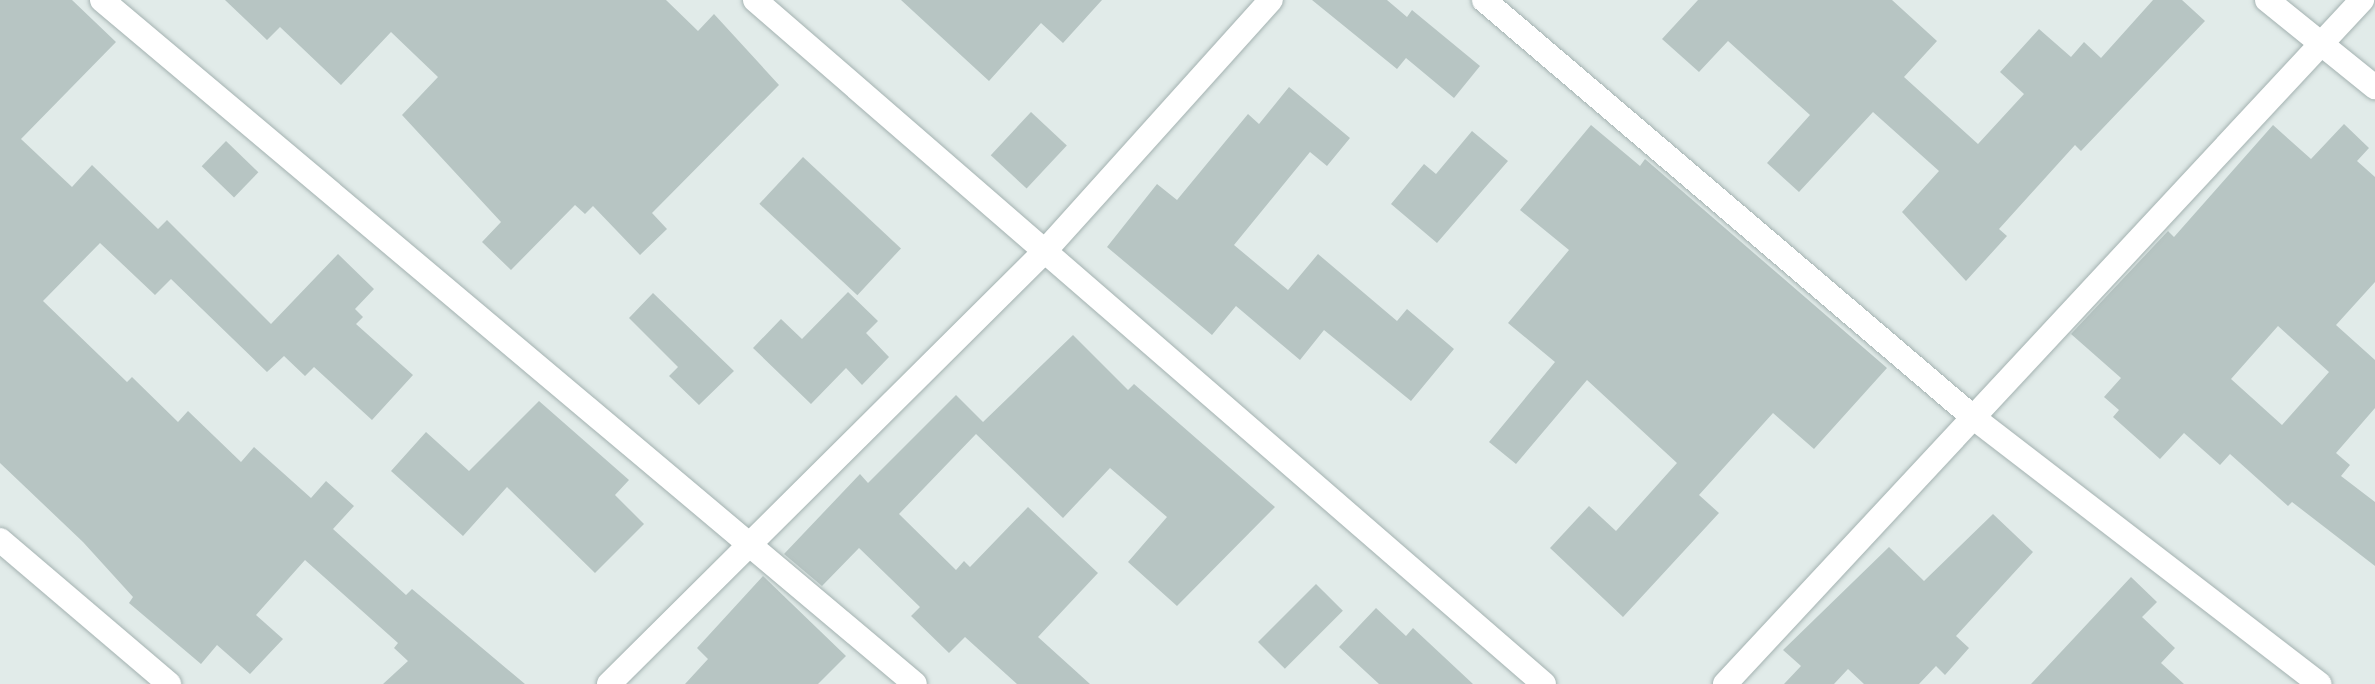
<!DOCTYPE html>
<html>
<head>
<meta charset="utf-8">
<style>
	body { margin:0 }
	#map { position:relative; width:2375px; height:684px; overflow:hidden; background:#e1ebe9; font-family:Karla,sans-serif }
	div>[style] { position:absolute }
	.building>* { inset:0; background:#b7c5c3; transform-origin:0 0 }
	.roads { filter:drop-shadow(0 0 2px #a4b2b1) drop-shadow(0 0 2px #a4b2b1) }
	.minor>* { height:24px; margin:-12px; padding:0 12px; transform-origin:12px; border-radius:12px; background:#fff }
	span { translate:-50% -50%; white-space:nowrap; text-align:center; line-height:1.15; -webkit-text-stroke:7px #f2f8f6; paint-order:stroke }
</style>
</head>
<body>
<div id="map">
	<div class="building">
		<div style="clip-path:polygon(0 0,72px 0,116px 42px,21px 139px,72px 187px,92px 165px,158px 229px,167px 220px,271px 324px,338px 254px,374px 289px,355px 309px,363px 317px,356px 324px,413px 375px,372px 420px,314px 367px,305px 376px,284px 356px,267px 372px,171px 279px,155px 295px,100px 243px,43px 301px,127px 382px,132px 377px,178px 422px,188px 411px,241px 462px,254px 447px,311px 498px,326px 481px,354px 506px,333px 529px,406px 595px,412px 589px,525px 684px,383px 684px,408px 661px,394px 648px,398px 643px,305px 560px,256px 615px,283px 639px,250px 674px,217px 645px,201px 664px,129px 603px,133px 597px,83px 542px,0 463px)"></div>
		<div style="clip-path:polygon(225px 0,666px 0,698px 31px,714px 14px,779px 85px,652px 213px,667px 229px,640px 255px,593px 206px,585px 214px,575px 205px,511px 270px,482px 242px,501px 222px,402px 115px,438px 77px,391px 32px,341px 85px,280px 27px,267px 40px)"></div>
		<div style="clip-path:polygon(901px 0,1102px 0,1063px 43px,1041px 23px,989px 81px)"></div>
		<div style="clip-path:polygon(1312px 0,1387px 0,1407px 17px,1412px 10px,1480px 66px,1454px 98px,1406px 58px,1397px 69px)"></div>
		<div style="clip-path:polygon(1698px 0,1892px 0,1937px 41px,1904px 77px,1978px 144px,2024px 94px,2000px 72px,2039px 29px,2071px 57px,2084px 42px,2101px 58px,2153px 0,2182px 0,2205px 21px,2081px 151px,2075px 145px,1999px 229px,2007px 236px,1966px 281px,1902px 212px,1939px 171px,1873px 112px,1799px 192px,1767px 163px,1810px 115px,1728px 41px,1699px 72px,1662px 39px)"></div>
		<div style="clip-path:polygon(1289px 87px,1350px 138px,1327px 166px,1310px 152px,1234px 245px,1288px 290px,1318px 254px,1397px 321px,1407px 309px,1454px 349px,1411px 401px,1324px 330px,1300px 360px,1236px 306px,1212px 335px,1107px 247px,1157px 184px,1177px 200px,1248px 114px,1259px 124px)"></div>
		<div style="left:1031px;top:112px;width:49px;height:59px;rotate:43deg"></div>
		<div style="clip-path:polygon(evenodd,2344px 124px,2369px 148px,2357px 161px,2375px 177px,2375px 282px,2336px 325px,2375px 360px,2375px 408px,2336px 453px,2350px 465px,2341px 476px,2375px 502px,2375px 566px,2292px 502px,2288px 506px,2230px 454px,2220px 465px,2184px 433px,2160px 459px,2113px 417px,2119px 410px,2104px 397px,2121px 378px,2071px 334px,2168px 231px,2174px 237px,2273px 125px,2311px 159px,2344px 124px,2278px 326px,2329px 372px,2282px 425px,2231px 379px,2278px 326px)"></div>
		<div style="clip-path:polygon(1591px 125px,1640px 166px,1645px 159px,1887px 368px,1814px 449px,1773px 413px,1699px 495px,1719px 513px,1623px 617px,1550px 548px,1589px 506px,1616px 531px,1677px 463px,1587px 380px,1516px 464px,1489px 442px,1555px 362px,1508px 323px,1569px 250px,1520px 210px)"></div>
		<div style="clip-path:polygon(1472px 131px,1508px 161px,1437px 243px,1391px 204px,1424px 164px,1436px 174px)"></div>
		<div style="left:226px;top:141px;width:45px;height:35px;rotate:44deg"></div>
		<div style="left:803px;top:157px;width:134px;height:64px;rotate:43deg"></div>
		<div style="clip-path:polygon(848px 292px,878px 321px,866px 333px,889px 357px,862px 385px,846px 368px,811px 404px,753px 348px,781px 319px,802px 339px)"></div>
		<div style="clip-path:polygon(653px 293px,734px 371px,699px 405px,669px 376px,678px 367px,629px 318px)"></div>
		<div style="clip-path:polygon(1073px 335px,1128px 390px,1134px 384px,1275px 507px,1177px 606px,1128px 562px,1167px 517px,1110px 468px,1063px 518px,976px 434px,899px 514px,956px 570px,964px 561px,970px 567px,1028px 507px,1098px 573px,1038px 637px,1090px 684px,1017px 684px,965px 637px,949px 653px,911px 616px,920px 607px,859px 548px,822px 586px,784px 554px,860px 474px,868px 483px,956px 395px,983px 422px)"></div>
		<div style="clip-path:polygon(539px 401px,629px 480px,615px 495px,644px 524px,595px 573px,507px 487px,463px 536px,391px 471px,426px 432px,469px 471px)"></div>
		<div style="clip-path:polygon(1993px 514px,2033px 552px,1956px 636px,1969px 648px,1945px 675px,1936px 666px,1919px 684px,1864px 684px,1848px 669px,1834px 684px,1784px 684px,1801px 666px,1783px 650px,1889px 547px,1924px 581px)"></div>
		<div style="clip-path:polygon(763px 576px,846px 656px,818px 684px,685px 684px,708px 659px,697px 648px)"></div>
		<div style="clip-path:polygon(2131px 577px,2157px 602px,2142px 617px,2175px 648px,2161px 663px,2184px 684px,2031px 684px)"></div>
		<div style="left:1316px;top:584px;width:38px;height:82px;rotate:45deg"></div>
		<div style="clip-path:polygon(1376px 608px,1406px 636px,1413px 628px,1473px 684px,1379px 684px,1339px 647px)"></div>
	</div>
	<div class="roads">
		<div class="minor">
			<div style="left:102px;top:0;width:1062px;rotate:40.07deg"></div>
			<div style="left:755px;top:0;width:1044px;rotate:40.92deg"></div>
			<div style="left:1484px;top:0;width:644px;rotate:40.47deg"></div>
			<div style="left:1974px;top:418px;width:436px;rotate:37.6deg"></div>
			<div style="left:2267px;top:0;width:139px;rotate:38.9deg"></div>
			<div style="left:0;top:540px;width:222px;rotate:40.4deg"></div>
			<div style="left:609px;top:684px;width:613px;rotate:-44.8deg"></div>
			<div style="left:1044px;top:252px;width:339px;rotate:-48deg"></div>
			<div style="left:1725px;top:684px;width:935px;rotate:-47.04deg"></div>
		</div>
	</div>
</div>
</body>
</html>
